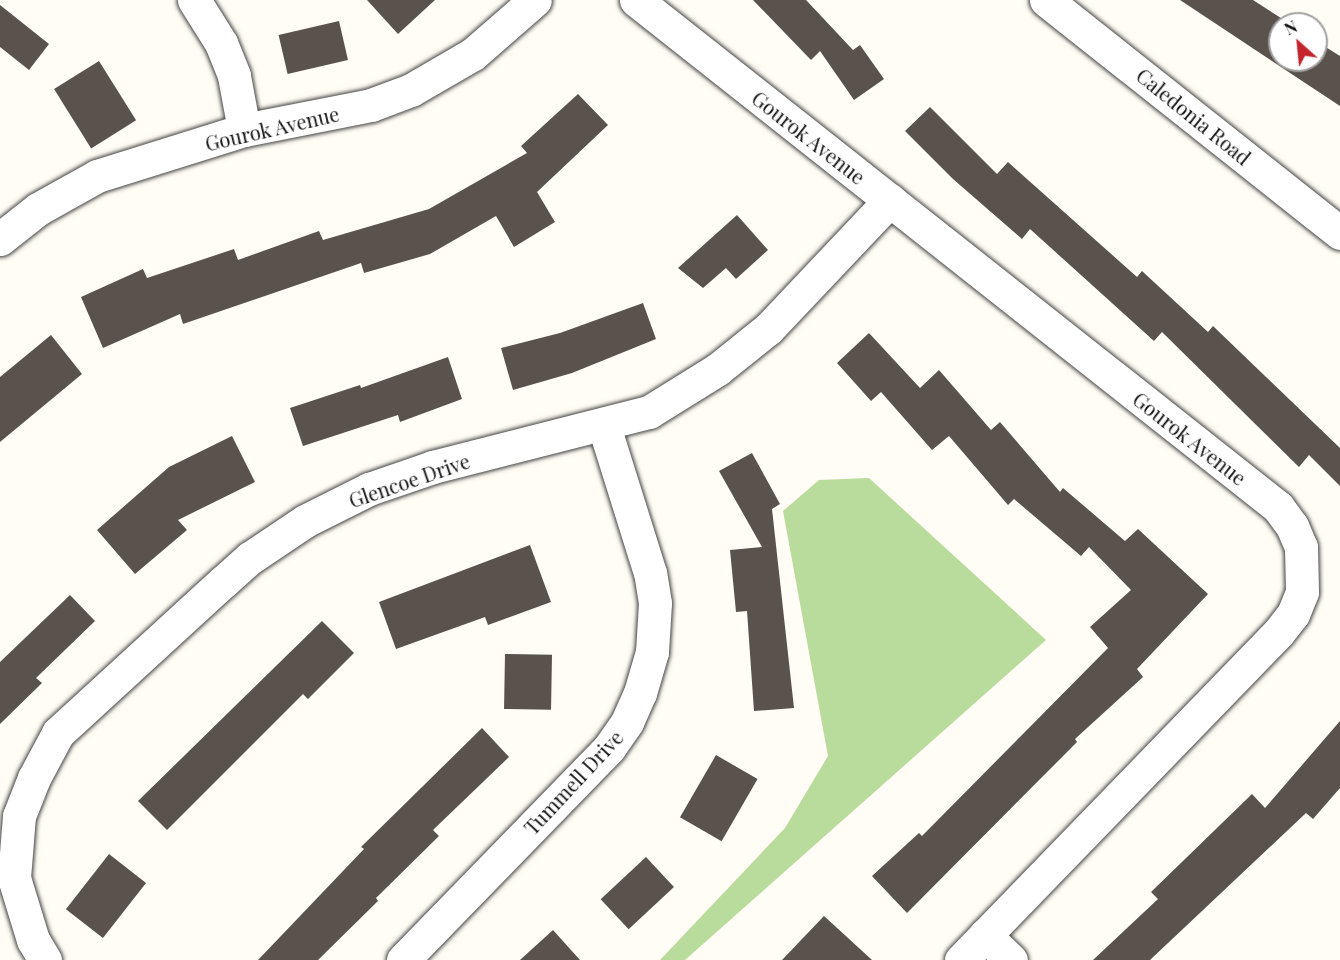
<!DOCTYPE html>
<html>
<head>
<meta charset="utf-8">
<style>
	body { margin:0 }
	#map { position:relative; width:1340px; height:960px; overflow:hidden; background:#fffdf5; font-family:"Playfair Display",serif }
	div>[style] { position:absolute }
	.forest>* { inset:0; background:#b9dc9c }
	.building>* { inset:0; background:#5a524d; transform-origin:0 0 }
	.roads { filter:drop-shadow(0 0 2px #444) drop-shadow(0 0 2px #444) }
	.minor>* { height:33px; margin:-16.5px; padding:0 16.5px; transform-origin:16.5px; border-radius:16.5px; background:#fff }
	span { translate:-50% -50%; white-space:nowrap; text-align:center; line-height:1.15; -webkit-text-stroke:6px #fff; paint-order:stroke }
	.street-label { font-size:20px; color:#111 }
	.north { position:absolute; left:1268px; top:12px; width:60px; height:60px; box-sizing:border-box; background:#fff; border:2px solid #a0a0a0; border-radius:50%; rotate:333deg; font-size:16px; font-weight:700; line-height:24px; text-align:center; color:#111 }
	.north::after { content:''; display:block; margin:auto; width:21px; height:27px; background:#c4262e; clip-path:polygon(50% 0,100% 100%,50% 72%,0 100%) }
</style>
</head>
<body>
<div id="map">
	<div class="forest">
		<div style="clip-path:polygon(869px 478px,1046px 640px,685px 960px,660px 960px,785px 828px,828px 756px,783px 511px,819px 480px)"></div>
	</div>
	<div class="building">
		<div style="clip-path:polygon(367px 0,435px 0,398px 34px)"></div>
		<div style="clip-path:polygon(753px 0,806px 0,853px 50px,860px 45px,884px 79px,854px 100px,820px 51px,811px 60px)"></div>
		<div style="clip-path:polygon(1180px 0,1253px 0,1290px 24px,1280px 24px,1280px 60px,1316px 60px,1316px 41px,1340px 56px,1340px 106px)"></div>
		<div style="clip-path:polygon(0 5px,49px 44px,29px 70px,0 47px)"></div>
		<div style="left:339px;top:21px;width:40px;height:62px;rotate:77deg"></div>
		<div style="left:99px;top:61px;width:70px;height:53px;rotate:58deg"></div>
		<div style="clip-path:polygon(578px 94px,608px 125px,537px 192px,555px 222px,514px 247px,496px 216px,430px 254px,364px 273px,361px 263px,183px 324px,180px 314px,103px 348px,81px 297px,143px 269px,147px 278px,234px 249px,238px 260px,319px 231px,323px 240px,429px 209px,527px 153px,521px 146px)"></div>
		<div style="clip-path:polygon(930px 107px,997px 174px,1008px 162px,1137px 277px,1142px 271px,1208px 332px,1213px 326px,1340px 448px,1340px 486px,1309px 455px,1299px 467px,1162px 332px,1154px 341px,1030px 229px,1022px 239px,953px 179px,905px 131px)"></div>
		<div style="clip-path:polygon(737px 215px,768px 250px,736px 279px,726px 268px,703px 288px,678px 268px)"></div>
		<div style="clip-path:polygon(643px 303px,656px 339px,572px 373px,513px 390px,501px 348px,560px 333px)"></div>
		<div style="clip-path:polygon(869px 333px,920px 388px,939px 370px,991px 430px,1000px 422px,1060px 492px,1063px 488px,1125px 541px,1138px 529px,1208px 594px,1137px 669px,1143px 677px,1075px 739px,1077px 742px,907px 913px,872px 876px,919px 833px,922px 836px,1108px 648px,1090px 627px,1131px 590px,1089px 547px,1081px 556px,1014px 499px,1008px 505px,949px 436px,932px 450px,881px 392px,871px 401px,837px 363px)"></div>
		<div style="clip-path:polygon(51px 335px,82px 374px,0 442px,0 377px)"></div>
		<div style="clip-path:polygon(448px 357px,462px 399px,400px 422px,398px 415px,303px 446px,290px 408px,360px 385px,361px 388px)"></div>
		<div style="clip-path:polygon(232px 436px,255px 482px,178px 520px,187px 530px,135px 574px,97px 530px,169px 467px)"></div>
		<div style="clip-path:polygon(752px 453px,780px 504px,772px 509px,794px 708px,754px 711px,747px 611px,736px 612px,730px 550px,762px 547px,719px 471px)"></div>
		<div style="clip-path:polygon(530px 545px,551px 602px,488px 625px,485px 617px,396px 649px,379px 602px)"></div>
		<div style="clip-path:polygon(70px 595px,95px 621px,36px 678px,42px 683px,0 724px,0 662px)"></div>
		<div style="clip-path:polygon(322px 621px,354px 653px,308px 699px,303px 694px,167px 830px,138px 801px)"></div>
		<div style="left:505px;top:654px;width:47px;height:55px;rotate:1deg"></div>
		<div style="clip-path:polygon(1340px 721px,1340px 788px,1313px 819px,1306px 813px,1150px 960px,1093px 960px,1158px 899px,1151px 892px,1252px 794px,1265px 808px)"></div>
		<div style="clip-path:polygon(482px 728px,509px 757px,433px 830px,439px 836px,376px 898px,378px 901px,318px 960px,258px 960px,364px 849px,361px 847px)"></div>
		<div style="left:716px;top:755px;width:48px;height:72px;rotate:30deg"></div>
		<div style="left:109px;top:854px;width:47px;height:70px;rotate:38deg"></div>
		<div style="left:646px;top:857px;width:41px;height:62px;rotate:47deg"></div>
		<div style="clip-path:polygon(824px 916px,872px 960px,782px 960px)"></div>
		<div style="clip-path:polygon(553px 930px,580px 960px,520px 960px)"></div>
	</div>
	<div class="roads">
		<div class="minor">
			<div style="left:194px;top:0;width:51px;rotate:57.9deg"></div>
			<div style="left:221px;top:43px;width:35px;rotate:68deg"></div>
			<div style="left:234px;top:76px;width:55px;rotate:79.5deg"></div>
			<div style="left:636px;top:0;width:818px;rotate:38.3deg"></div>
			<div style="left:1278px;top:507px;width:24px;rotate:54deg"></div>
			<div style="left:1292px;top:526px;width:23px;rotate:67deg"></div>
			<div style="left:1301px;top:547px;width:45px;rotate:88.7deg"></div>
			<div style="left:1302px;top:592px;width:24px;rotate:112deg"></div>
			<div style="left:1293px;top:614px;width:23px;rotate:128deg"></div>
			<div style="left:1279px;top:632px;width:457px;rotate:134.1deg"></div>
			<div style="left:1046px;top:0;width:375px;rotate:38.4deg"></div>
			<div style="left:0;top:239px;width:48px;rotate:-38.3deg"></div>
			<div style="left:38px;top:209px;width:68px;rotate:-29.2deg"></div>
			<div style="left:97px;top:176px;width:154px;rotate:-17.4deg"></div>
			<div style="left:244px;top:130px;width:129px;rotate:-11.1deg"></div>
			<div style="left:371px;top:105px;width:43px;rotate:-20.6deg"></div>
			<div style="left:411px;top:90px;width:72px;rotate:-30.1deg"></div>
			<div style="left:473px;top:54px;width:82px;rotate:-41.1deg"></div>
			<div style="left:985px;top:935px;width:36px;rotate:44deg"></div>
			<div style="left:45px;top:960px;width:23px;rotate:-121deg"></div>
			<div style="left:33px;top:940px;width:65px;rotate:-107deg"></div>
			<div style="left:14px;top:878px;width:62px;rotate:-85.4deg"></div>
			<div style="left:19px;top:816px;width:41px;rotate:-68.5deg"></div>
			<div style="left:34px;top:778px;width:51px;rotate:-61.9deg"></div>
			<div style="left:58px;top:733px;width:224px;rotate:-42.5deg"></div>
			<div style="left:223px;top:582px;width:36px;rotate:-42deg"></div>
			<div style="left:250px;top:558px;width:66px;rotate:-33.9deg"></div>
			<div style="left:305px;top:521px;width:72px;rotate:-26.6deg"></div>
			<div style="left:369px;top:489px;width:68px;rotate:-19deg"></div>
			<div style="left:433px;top:467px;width:223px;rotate:-14.3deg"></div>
			<div style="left:649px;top:412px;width:81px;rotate:-31.9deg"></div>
			<div style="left:718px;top:369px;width:65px;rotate:-38.8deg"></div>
			<div style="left:769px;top:328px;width:176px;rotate:-46.6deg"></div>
			<div style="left:403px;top:960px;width:296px;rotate:-45.8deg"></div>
			<div style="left:609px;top:748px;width:32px;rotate:-55deg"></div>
			<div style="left:627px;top:722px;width:32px;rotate:-66deg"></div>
			<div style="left:640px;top:693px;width:43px;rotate:-73.7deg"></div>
			<div style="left:652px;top:652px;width:49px;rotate:-86.5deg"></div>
			<div style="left:655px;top:603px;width:30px;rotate:-99deg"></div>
			<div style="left:650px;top:573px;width:154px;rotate:-107.4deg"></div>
		</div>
	</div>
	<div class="street-label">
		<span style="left:1194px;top:116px;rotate:39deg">Caledonia Road</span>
		<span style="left:272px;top:128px;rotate:-13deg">Gourok Avenue</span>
		<span style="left:809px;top:137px;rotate:38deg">Gourok Avenue</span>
		<span style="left:1190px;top:438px;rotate:38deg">Gourok Avenue</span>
		<span style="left:409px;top:480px;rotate:-19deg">Glencoe Drive</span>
		<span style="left:573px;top:782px;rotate:-47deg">Tummell Drive</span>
	</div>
	<div class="north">N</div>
</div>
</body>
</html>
